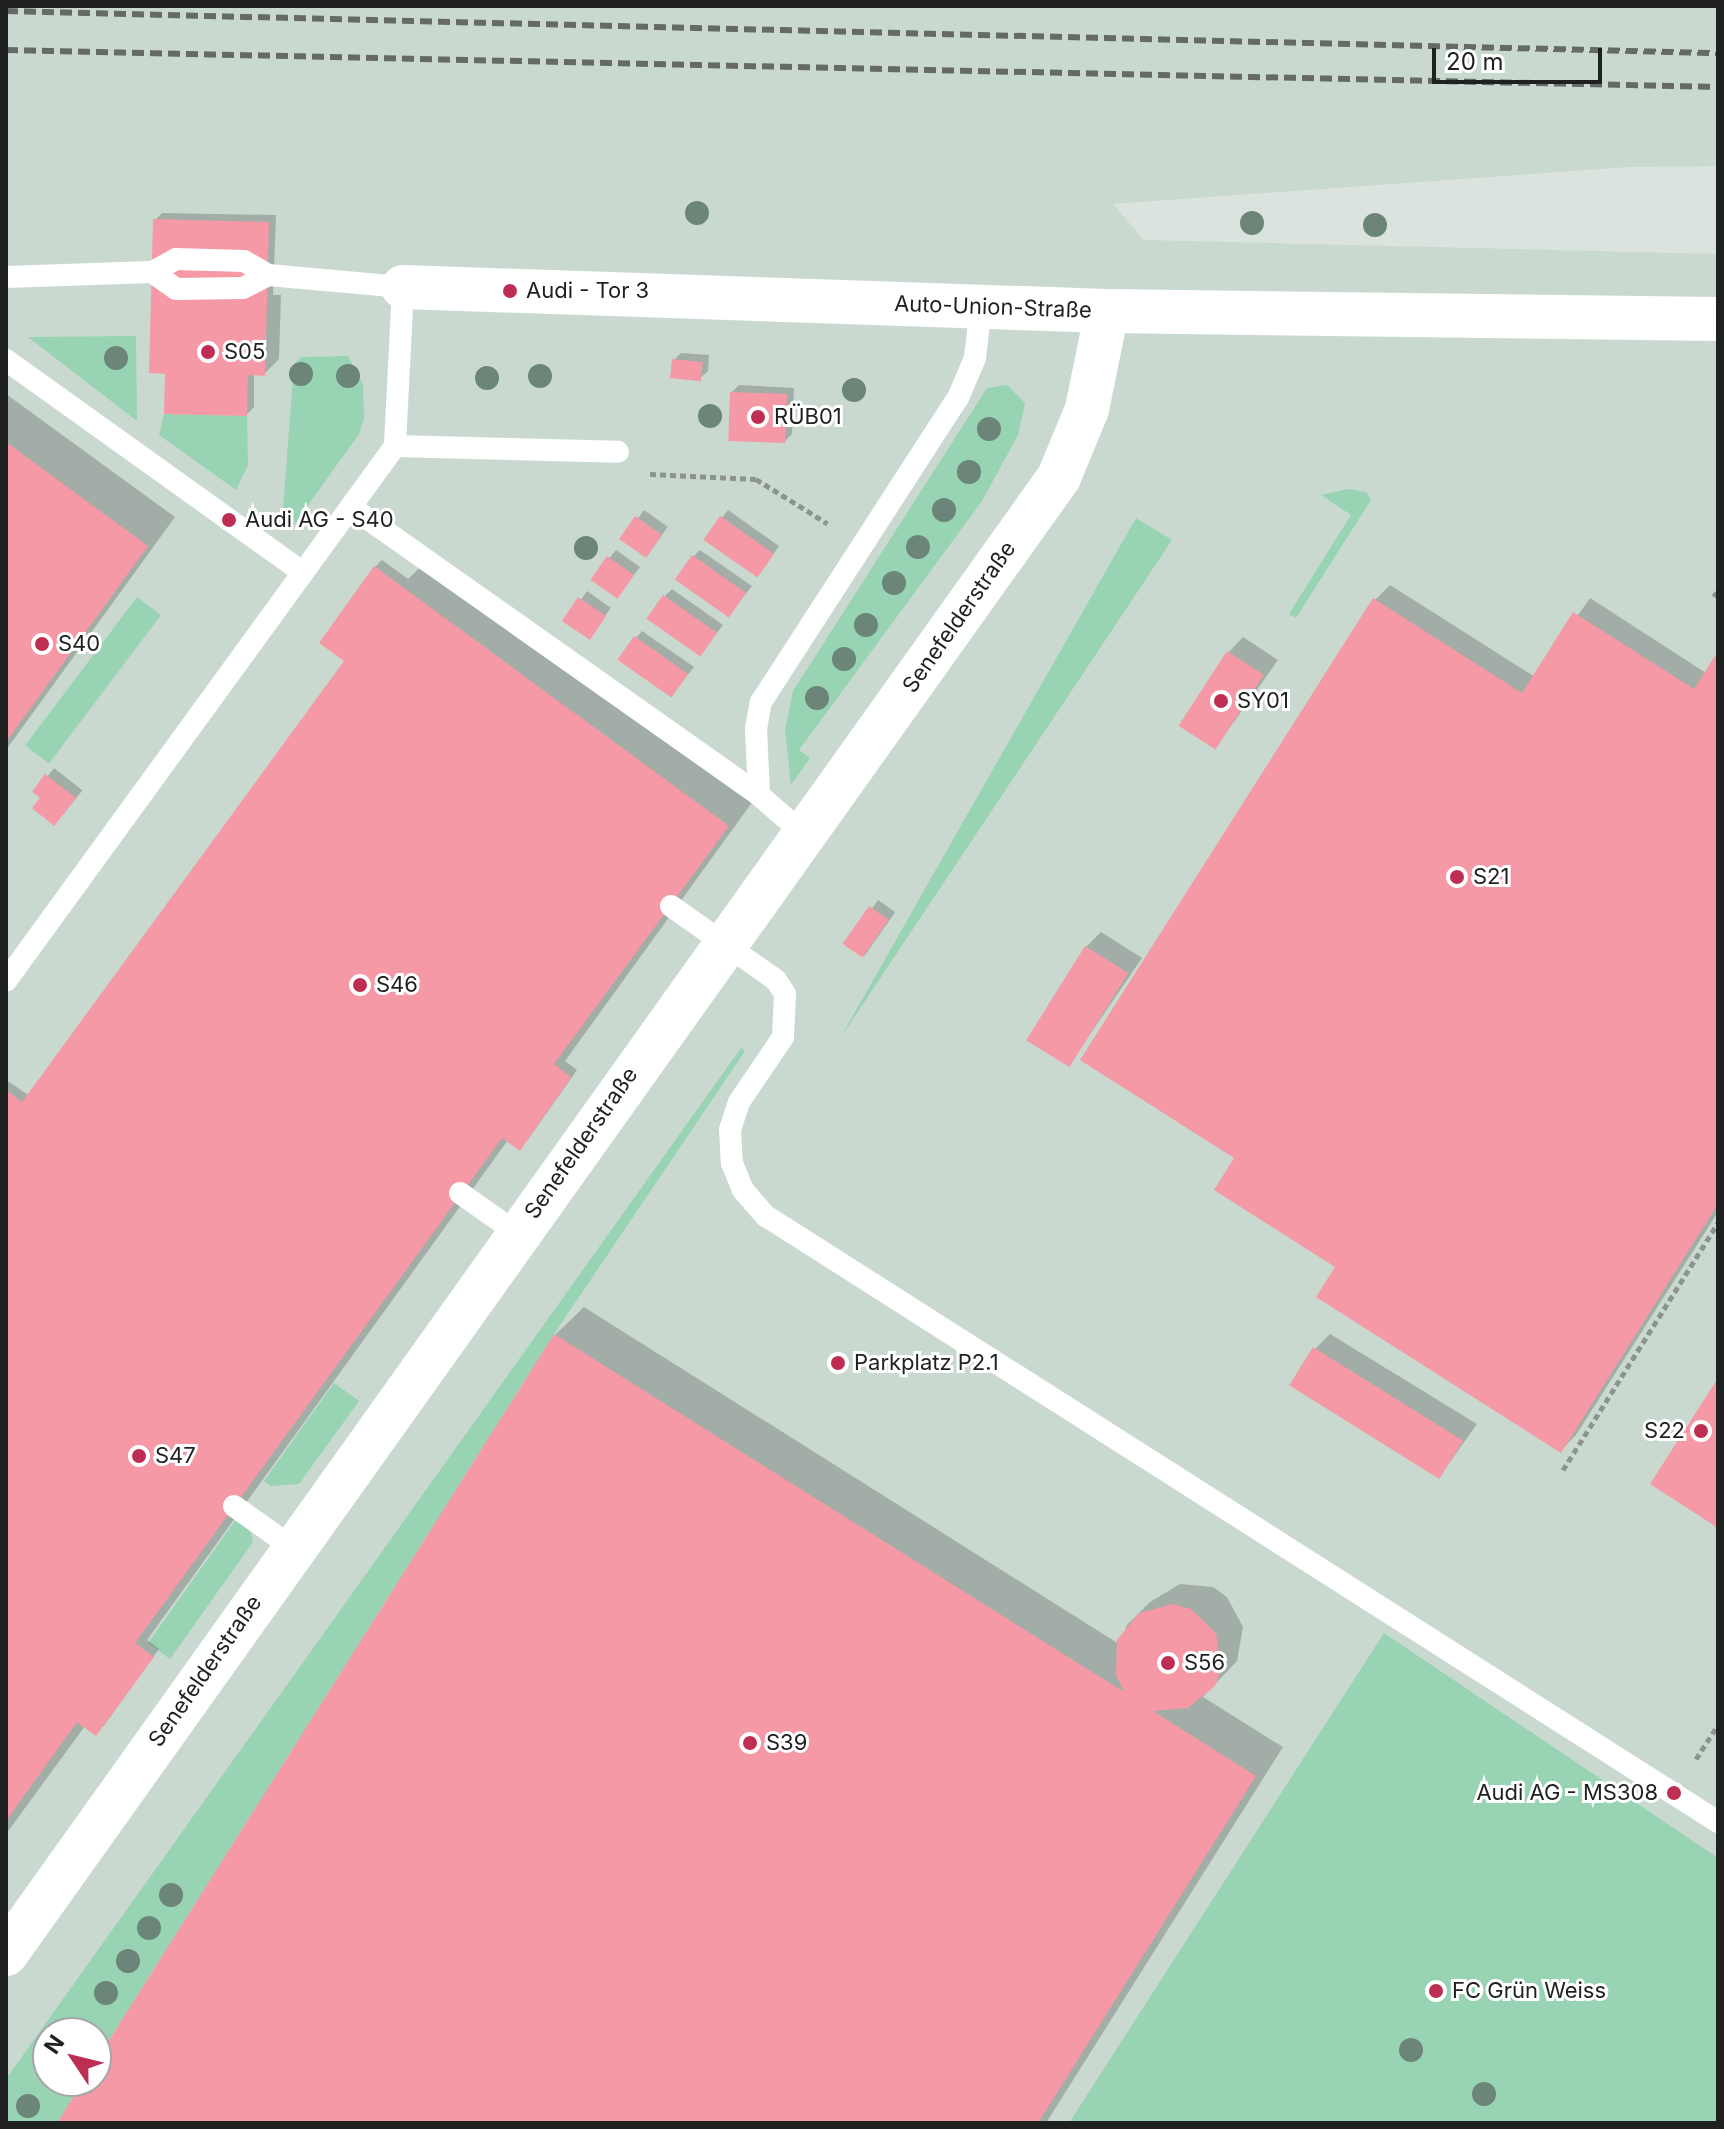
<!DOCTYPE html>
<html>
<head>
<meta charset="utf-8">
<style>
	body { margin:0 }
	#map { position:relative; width:1724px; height:2129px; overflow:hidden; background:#dbe3df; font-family:Inter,sans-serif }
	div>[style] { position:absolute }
	.built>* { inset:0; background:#cad9d0 }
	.green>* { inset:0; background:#98d3b4; transform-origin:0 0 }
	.shadow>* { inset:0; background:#0003; transform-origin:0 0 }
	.building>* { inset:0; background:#f499a5; transform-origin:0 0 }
	.path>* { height:5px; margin-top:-2.5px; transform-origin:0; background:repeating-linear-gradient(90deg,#8d9390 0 6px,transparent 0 10px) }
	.service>* { height:22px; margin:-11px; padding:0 11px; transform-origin:11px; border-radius:11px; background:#fff }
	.minor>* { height:44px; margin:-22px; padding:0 22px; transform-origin:22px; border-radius:22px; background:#fff }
	.tertiary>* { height:44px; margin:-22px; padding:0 22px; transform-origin:22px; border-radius:22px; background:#fff }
	.rail>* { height:6px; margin-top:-3px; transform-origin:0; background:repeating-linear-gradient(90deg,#656a67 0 12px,transparent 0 18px) }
	.trees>* { width:24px; height:24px; margin:-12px; border-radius:50%; background:#6b8579 }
	.dots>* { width:22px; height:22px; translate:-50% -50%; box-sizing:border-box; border:4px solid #fff; border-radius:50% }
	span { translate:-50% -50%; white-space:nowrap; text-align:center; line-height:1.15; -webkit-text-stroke:6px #fff; paint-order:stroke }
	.poi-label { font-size:22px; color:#1e211f }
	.left { translate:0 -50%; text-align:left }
	.right { translate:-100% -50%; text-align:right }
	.street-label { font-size:22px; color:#1e211f }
	.frame { position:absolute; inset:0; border:8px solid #1e211f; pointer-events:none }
	.north { position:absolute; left:32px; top:2017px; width:80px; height:80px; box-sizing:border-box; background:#fff; border:2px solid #a5a6a5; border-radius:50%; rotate:305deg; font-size:22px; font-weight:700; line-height:32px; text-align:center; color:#1e211f }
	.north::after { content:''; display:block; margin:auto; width:28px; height:36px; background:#be2e53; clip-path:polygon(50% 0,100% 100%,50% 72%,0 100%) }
	.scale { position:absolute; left:1432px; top:48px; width:170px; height:36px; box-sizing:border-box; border:4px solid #1e211f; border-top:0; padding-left:10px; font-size:24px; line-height:28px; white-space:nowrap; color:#1e211f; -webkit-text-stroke:6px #fff; paint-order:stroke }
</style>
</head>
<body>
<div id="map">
	<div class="built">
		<div style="clip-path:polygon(evenodd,6px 6px,1718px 6px,1718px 166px,1629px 167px,1113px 204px,1144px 240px,1718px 254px,1718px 2123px,6px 2123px,6px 6px,48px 2033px,96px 2033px,96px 2081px,48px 2081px,48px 2033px)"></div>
	</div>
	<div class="green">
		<div style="clip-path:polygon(136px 336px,137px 421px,28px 337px)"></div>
		<div style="clip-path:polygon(348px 356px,363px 385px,364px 418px,359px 434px,291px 529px,282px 523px,294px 364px,301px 357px)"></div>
		<div style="clip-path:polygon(1007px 385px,1025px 403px,1018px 435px,982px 501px,799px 750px,810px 758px,791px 785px,785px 730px,793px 691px,987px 388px)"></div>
		<div style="clip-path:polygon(164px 414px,247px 416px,248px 465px,236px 490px,159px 435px)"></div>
		<div style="clip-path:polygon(1348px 489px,1366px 492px,1371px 500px,1296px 618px,1289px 614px,1351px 515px,1321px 495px)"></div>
		<div style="clip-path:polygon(1136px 518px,1172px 540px,839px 1040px)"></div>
		<div style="left:137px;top:597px;width:30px;height:186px;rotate:37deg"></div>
		<div style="clip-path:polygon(741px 1048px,745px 1051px,554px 1334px,96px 2061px,96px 2033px,48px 2033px,48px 2081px,83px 2081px,57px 2123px,6px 2123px,6px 2079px)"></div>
		<div style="clip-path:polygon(334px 1383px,359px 1401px,299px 1484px,271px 1486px,264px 1481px)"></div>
		<div style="clip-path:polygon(237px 1518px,250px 1529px,253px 1542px,170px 1659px,148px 1643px)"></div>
		<div style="clip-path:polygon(1384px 1633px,1718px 1858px,1718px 2123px,1069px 2123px)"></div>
	</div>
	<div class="shadow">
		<div style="clip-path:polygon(162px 213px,276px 215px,273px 295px,281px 295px,279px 359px,264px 374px,254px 374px,254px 407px,247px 414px,167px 375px,155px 220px)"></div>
		<div style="clip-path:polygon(681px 353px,709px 355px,708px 371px,700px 378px,674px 360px)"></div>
		<div style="clip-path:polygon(739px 385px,794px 388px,792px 434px,785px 441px,732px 392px)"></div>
		<div style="clip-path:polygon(6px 394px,175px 517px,6px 750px)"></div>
		<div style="left:644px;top:510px;width:29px;height:37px;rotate:35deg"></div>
		<div style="clip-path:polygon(728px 510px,779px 546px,764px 568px,706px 539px)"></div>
		<div style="clip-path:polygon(616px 550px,640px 567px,623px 589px,593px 579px)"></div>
		<div style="clip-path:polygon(700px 550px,752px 586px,729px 615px,693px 557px)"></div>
		<div style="clip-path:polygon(430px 558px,756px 797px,565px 1061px,577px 1070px,527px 1141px,508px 1140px,147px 1640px,159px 1649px,103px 1727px,85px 1726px,6px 1834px,6px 1080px,30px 1096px,352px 654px,375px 567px,382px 560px,408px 579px)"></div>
		<div style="clip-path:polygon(1390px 585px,1535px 677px,1590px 598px,1706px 673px,1718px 655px,1718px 1212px,1576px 1435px,1561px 1450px,1338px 1266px,1236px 1157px,1375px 600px)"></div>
		<div style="clip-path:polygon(672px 589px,723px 625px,701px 654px,665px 596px)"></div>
		<div style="left:587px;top:591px;width:29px;height:37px;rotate:35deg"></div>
		<div style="clip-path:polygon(642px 631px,694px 667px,671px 696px,636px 638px)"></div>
		<div style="clip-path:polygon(1243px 637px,1278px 660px,1216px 747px,1229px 652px)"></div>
		<div style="left:54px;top:768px;width:36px;height:31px;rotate:38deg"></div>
		<div style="left:878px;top:900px;width:21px;height:54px;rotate:35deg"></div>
		<div style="clip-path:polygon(1101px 932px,1142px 958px,1069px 1065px,1086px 947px)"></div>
		<div style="clip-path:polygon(584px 1307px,1119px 1644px,1127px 1625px,1150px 1602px,1180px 1584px,1213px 1587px,1227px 1597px,1243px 1627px,1237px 1661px,1203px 1697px,1283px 1747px,1046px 2123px,59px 2123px,86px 2081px,96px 2081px,96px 2065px,555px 1335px)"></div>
		<div style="clip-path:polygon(1330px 1334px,1477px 1424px,1440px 1476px,1315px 1349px)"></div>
	</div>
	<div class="building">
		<div style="clip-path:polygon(153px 219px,269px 222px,265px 376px,248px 375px,247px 416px,164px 414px,165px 374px,149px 373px)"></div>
		<div style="left:672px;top:359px;width:31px;height:19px;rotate:6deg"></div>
		<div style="left:730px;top:392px;width:57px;height:49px;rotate:2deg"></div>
		<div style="clip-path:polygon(6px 442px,148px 546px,6px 742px)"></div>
		<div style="left:635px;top:516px;width:33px;height:28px;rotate:35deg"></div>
		<div style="left:720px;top:516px;width:66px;height:29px;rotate:35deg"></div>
		<div style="left:692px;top:555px;width:66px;height:30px;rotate:35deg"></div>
		<div style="left:607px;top:556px;width:33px;height:29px;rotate:35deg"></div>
		<div style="clip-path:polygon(374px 566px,729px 826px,554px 1064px,571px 1077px,520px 1151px,502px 1138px,135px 1643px,154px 1657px,96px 1736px,77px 1722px,6px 1821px,6px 1090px,22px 1102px,344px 661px,319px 643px)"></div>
		<div style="left:663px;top:595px;width:66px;height:29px;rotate:35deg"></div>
		<div style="left:578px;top:597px;width:34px;height:29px;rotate:34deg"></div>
		<div style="clip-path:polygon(1373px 598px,1522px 693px,1573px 612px,1694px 689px,1718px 651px,1718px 1204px,1561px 1453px,1316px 1297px,1335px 1267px,1214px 1190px,1234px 1158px,1080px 1060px)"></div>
		<div style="left:634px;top:636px;width:66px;height:29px;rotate:35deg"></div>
		<div style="left:1227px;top:651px;width:44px;height:89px;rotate:33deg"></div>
		<div style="clip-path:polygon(45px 774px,76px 798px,54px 826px,32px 808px,40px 798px,32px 792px)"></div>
		<div style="left:869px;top:906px;width:24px;height:46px;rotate:35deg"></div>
		<div style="left:1085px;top:946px;width:51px;height:111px;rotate:32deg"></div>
		<div style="clip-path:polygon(554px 1334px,1124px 1692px,1116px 1675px,1117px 1640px,1139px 1613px,1173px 1604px,1191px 1609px,1216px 1633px,1221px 1669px,1215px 1686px,1188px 1708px,1153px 1711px,1256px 1776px,1038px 2123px,57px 2123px,83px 2081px,96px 2081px,96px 2061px)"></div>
		<div style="left:1313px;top:1347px;width:177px;height:45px;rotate:32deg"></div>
		<div style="clip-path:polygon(1718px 1378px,1718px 1528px,1650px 1484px)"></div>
	</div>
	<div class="path">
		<div style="left:650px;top:474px;width:106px;rotate:2.7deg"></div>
		<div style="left:756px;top:479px;width:84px;rotate:31.8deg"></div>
		<div style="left:1713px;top:593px;width:6px;rotate:31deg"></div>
		<div style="left:1563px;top:1470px;width:292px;rotate:-57.9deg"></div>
		<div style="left:1696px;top:1759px;width:40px;rotate:-57.1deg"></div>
	</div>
	<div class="service">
		<div style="left:152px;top:272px;width:29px;rotate:35deg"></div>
		<div style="left:176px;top:289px;width:67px;rotate:-0.9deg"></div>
		<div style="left:243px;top:288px;width:28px;rotate:-27deg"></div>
		<div style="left:6px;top:277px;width:146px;rotate:-2deg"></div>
		<div style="left:152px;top:272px;width:27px;rotate:-28deg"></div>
		<div style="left:176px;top:259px;width:68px;rotate:1.7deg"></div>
		<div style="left:244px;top:261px;width:28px;rotate:30deg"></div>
		<div style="left:268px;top:275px;width:136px;rotate:5.1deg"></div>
		<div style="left:403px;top:287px;width:159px;rotate:92.9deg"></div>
		<div style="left:395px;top:446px;width:661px;rotate:126.02deg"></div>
		<div style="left:6px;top:360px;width:364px;rotate:35.6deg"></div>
		<div style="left:395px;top:446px;width:223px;rotate:1.5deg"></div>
		<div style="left:351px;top:507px;width:499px;rotate:35.2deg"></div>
		<div style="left:804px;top:834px;width:60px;rotate:-139.1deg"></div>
		<div style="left:759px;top:795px;width:66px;rotate:-92.6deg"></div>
		<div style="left:756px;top:729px;width:27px;rotate:-80deg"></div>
		<div style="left:761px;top:702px;width:362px;rotate:-57.1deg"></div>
		<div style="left:958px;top:398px;width:43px;rotate:-67deg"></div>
		<div style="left:975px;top:358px;width:52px;rotate:-83.4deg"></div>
		<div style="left:671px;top:906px;width:128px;rotate:35.2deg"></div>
		<div style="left:776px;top:980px;width:17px;rotate:57deg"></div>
		<div style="left:785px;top:994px;width:43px;rotate:92.7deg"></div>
		<div style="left:783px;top:1037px;width:78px;rotate:124.1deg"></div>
		<div style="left:739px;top:1102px;width:28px;rotate:108deg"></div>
		<div style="left:730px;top:1129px;width:34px;rotate:87deg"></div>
		<div style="left:732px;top:1163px;width:29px;rotate:68deg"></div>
		<div style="left:743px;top:1190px;width:35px;rotate:49deg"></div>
		<div style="left:766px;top:1216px;width:1129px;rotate:32.48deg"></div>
		<div style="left:460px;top:1193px;width:70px;rotate:35.1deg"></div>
		<div style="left:234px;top:1506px;width:72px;rotate:35.4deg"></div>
	</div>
	<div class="minor">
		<div style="left:403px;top:287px;width:704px;rotate:1.95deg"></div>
	</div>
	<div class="tertiary">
		<div style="left:6px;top:1954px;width:1814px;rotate:-54.51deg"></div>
		<div style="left:1059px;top:477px;width:74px;rotate:-67.6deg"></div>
		<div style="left:1087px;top:409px;width:100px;rotate:-78.5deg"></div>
		<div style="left:1107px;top:311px;width:611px;rotate:0.75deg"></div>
	</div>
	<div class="rail">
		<div style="left:6px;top:11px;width:1713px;rotate:1.41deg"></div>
		<div style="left:6px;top:50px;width:1712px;rotate:1.24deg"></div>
	</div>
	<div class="trees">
		<div style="left:697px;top:213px"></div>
		<div style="left:1252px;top:223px"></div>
		<div style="left:1375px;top:225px"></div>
		<div style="left:116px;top:358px"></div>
		<div style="left:301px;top:374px"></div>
		<div style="left:348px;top:376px"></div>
		<div style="left:540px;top:376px"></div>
		<div style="left:487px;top:378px"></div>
		<div style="left:854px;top:390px"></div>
		<div style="left:710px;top:416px"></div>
		<div style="left:989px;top:429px"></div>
		<div style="left:969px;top:472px"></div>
		<div style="left:944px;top:510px"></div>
		<div style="left:918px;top:547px"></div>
		<div style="left:586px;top:548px"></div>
		<div style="left:894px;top:583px"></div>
		<div style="left:866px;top:625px"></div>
		<div style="left:844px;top:659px"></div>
		<div style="left:817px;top:698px"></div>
		<div style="left:171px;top:1895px"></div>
		<div style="left:149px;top:1928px"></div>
		<div style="left:128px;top:1961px"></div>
		<div style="left:106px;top:1993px"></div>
		<div style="left:1411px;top:2050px"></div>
		<div style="left:1484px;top:2094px"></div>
		<div style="left:28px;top:2106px"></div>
	</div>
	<div class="dots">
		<div style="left:510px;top:291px;background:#be2e53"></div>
		<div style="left:208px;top:352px;background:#be2e53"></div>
		<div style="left:758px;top:417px;background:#be2e53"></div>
		<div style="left:229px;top:520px;background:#be2e53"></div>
		<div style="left:42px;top:644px;background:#be2e53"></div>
		<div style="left:1221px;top:701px;background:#be2e53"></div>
		<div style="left:1457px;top:877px;background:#be2e53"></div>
		<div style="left:360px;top:985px;background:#be2e53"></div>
		<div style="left:838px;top:1363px;background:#be2e53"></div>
		<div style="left:1701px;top:1431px;background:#be2e53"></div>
		<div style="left:139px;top:1456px;background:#be2e53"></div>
		<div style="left:1168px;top:1663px;background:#be2e53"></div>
		<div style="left:750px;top:1743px;background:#be2e53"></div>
		<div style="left:1674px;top:1793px;background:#be2e53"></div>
		<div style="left:1436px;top:1991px;background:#be2e53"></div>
	</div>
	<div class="poi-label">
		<span class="left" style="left:526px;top:291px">Audi - Tor 3</span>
		<span class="left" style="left:224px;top:352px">S05</span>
		<span class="left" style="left:774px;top:417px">RÜB01</span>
		<span class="left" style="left:245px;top:520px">Audi AG - S40</span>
		<span class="left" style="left:58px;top:644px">S40</span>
		<span class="left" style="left:1237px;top:701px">SY01</span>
		<span class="left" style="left:1473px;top:877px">S21</span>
		<span class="left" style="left:376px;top:985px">S46</span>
		<span class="left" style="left:854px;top:1363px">Parkplatz P2.1</span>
		<span class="right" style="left:1685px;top:1431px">S22</span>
		<span class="left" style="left:155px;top:1456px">S47</span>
		<span class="left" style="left:1184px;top:1663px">S56</span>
		<span class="left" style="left:766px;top:1743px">S39</span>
		<span class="right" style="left:1658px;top:1793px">Audi AG - MS308</span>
		<span class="left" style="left:1452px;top:1991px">FC Grün Weiss</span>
	</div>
	<div class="street-label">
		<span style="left:993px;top:307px;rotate:2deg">Auto-Union-Straße</span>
		<span style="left:959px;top:617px;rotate:-55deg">Senefelderstraße</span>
		<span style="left:581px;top:1143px;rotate:-55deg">Senefelderstraße</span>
		<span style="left:205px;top:1671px;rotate:-55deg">Senefelderstraße</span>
	</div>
	<div class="frame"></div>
	<div class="north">N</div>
	<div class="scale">20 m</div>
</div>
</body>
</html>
